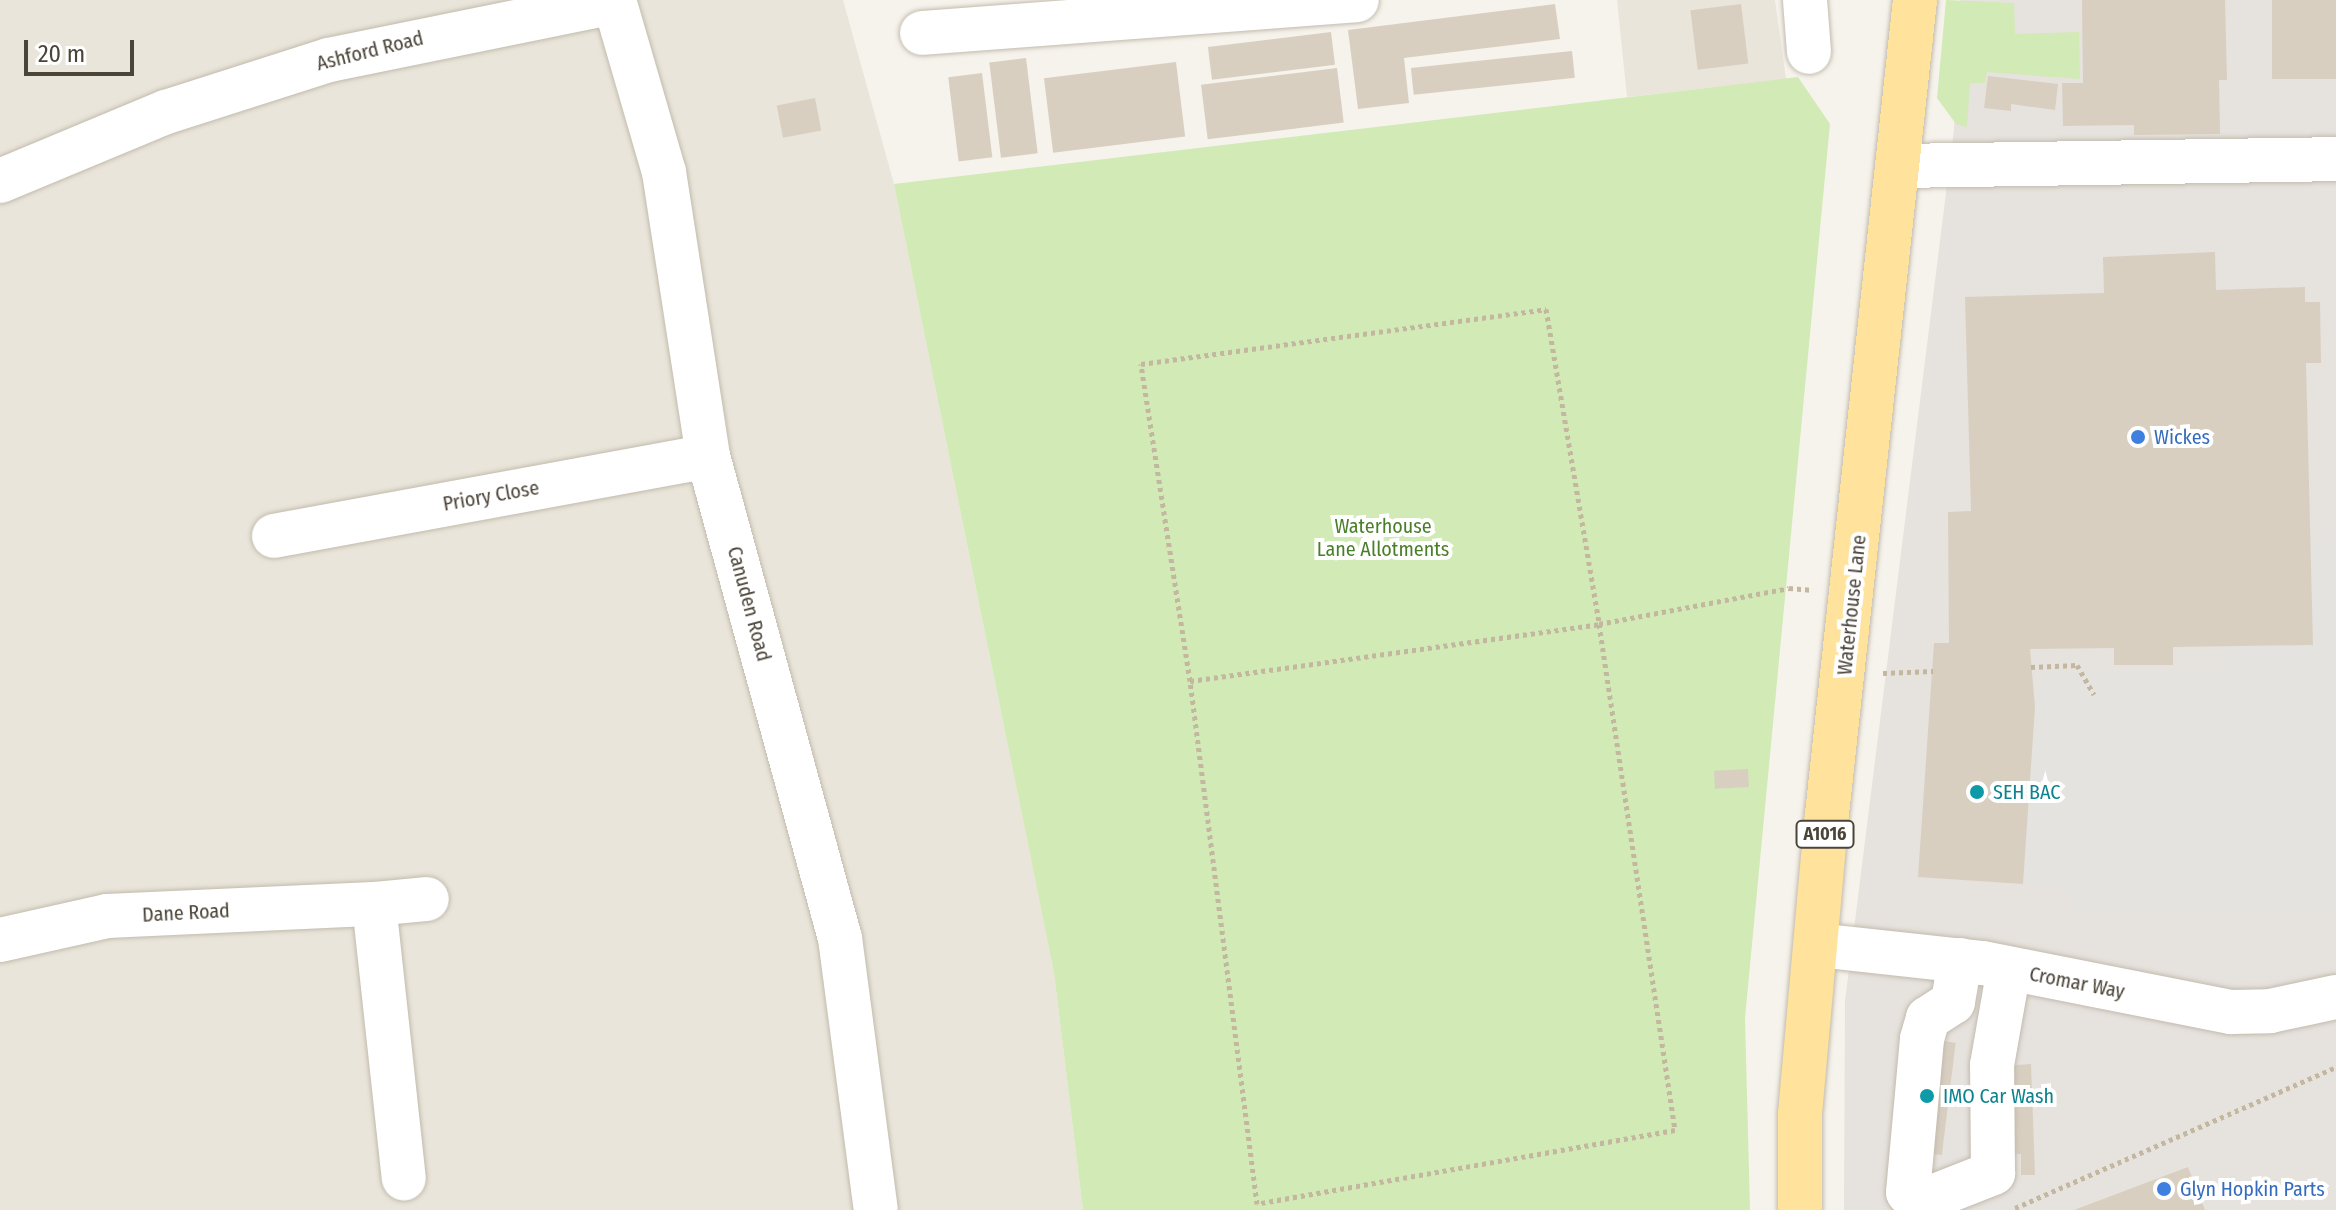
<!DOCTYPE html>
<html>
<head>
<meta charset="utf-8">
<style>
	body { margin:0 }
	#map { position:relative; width:2336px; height:1210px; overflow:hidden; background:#f6f3ec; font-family:"Fira Sans Condensed",sans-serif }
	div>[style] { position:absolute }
	.residential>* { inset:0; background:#eae5da }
	.industrial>* { inset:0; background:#e6e2dd }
	.green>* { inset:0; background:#d2eab5 }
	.parking>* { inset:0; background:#e5e3e0 }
	.building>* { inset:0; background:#d8cfc1; transform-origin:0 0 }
	.path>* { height:5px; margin-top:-2.5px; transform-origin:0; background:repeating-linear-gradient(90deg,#c4b79f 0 4px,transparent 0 8px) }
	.roads { filter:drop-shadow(0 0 2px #c2bbae) drop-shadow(0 0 2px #c2bbae) }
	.minor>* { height:44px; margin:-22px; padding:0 22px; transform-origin:22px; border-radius:22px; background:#fff }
	.major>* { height:44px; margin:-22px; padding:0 22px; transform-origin:22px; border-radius:22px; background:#ffe39c }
	.dots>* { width:22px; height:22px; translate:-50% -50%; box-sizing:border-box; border:4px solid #fff; border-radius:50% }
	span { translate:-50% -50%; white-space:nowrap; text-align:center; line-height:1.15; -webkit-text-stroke:8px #fff; paint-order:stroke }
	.shield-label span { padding:2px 6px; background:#fff; border:2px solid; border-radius:6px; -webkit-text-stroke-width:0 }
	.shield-label { font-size:18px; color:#4b4439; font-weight:700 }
	.street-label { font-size:20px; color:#4b4439 }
	.shop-label { font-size:20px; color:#366cbe }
	.left { translate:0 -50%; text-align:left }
	.park-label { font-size:20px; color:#4a7f2a }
	.culture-label { font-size:20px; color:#0d838f }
	.scale { position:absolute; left:24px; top:40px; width:110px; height:36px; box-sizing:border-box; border:4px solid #4b4439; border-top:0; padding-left:10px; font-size:24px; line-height:28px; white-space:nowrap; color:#4b4439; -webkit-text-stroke:6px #fff; paint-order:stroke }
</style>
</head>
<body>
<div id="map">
	<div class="residential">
		<div style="clip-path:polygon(0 0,843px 0,894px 184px,1054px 973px,1083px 1210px,0 1210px)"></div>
		<div style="clip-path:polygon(1617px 0,1775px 0,1786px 79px,1627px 97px)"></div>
	</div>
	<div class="industrial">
		<div style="clip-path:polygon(1960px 0,2336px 0,2336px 1210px,1844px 1210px,1845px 1001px,1954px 129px)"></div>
	</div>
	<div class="green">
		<div style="clip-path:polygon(1946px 0,2014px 3px,2015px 34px,2079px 32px,2080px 79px,1987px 72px,1985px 83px,1970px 83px,1967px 127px,1956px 124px,1937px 98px)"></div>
		<div style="clip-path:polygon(1798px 77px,1830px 124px,1745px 1018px,1750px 1210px,1083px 1210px,1054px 973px,894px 184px)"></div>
	</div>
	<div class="parking">
		<div style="clip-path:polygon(2336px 540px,2336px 911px,2073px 913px,2074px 887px,2023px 884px,2035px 707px,2045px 672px,2223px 672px,2224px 646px,2312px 645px,2310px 541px)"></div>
	</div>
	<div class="building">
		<div style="clip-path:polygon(2082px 0,2225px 0,2227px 80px,2219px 80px,2220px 134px,2134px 135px,2134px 125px,2063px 126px,2062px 83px,2083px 83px)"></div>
		<div style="left:2272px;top:0;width:64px;height:79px"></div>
		<div style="clip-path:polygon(1555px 4px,1560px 39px,1404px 58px,1409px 103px,1358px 109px,1348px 30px)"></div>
		<div style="left:1741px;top:4px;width:60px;height:51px;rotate:83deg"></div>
		<div style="left:1331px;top:32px;width:33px;height:124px;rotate:83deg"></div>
		<div style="left:1572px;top:51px;width:27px;height:162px;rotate:84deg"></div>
		<div style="left:1026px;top:58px;width:96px;height:37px;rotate:83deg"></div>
		<div style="left:1176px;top:62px;width:75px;height:133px;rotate:83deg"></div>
		<div style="left:1337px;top:68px;width:55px;height:137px;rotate:83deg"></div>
		<div style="left:982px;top:73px;width:85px;height:34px;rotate:83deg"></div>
		<div style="clip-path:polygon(1988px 76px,2058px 84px,2055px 110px,2011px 104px,2011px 111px,1984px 108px)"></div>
		<div style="left:815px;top:98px;width:33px;height:39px;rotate:79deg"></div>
		<div style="clip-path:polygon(2215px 252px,2216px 290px,2305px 287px,2305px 302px,2320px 302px,2321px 363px,2306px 363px,2313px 645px,2173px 647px,2173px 665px,2114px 665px,2114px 648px,2030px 649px,2035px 707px,2023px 884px,1918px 877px,1934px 643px,1949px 643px,1948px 512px,1971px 511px,1965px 297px,2104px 293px,2103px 257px)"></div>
		<div style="left:1748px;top:769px;width:18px;height:34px;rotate:87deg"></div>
		<div style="left:1909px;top:1037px;width:47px;height:113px;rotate:7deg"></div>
		<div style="clip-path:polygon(2031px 1064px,2035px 1175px,2021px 1175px,2021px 1154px,2009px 1154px,2006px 1066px)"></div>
		<div style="clip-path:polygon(2188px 1167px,2205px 1210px,2074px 1210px)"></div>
	</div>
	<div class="path">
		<div style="left:2031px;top:667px;width:46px;rotate:-2.5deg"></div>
		<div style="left:2077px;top:665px;width:34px;rotate:60deg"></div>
		<div style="left:1883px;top:673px;width:50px;rotate:-2.3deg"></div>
		<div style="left:1190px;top:681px;width:321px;rotate:-98.8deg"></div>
		<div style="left:1141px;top:364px;width:409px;rotate:-7.7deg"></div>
		<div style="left:1546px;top:309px;width:319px;rotate:80.4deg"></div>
		<div style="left:1599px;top:624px;width:512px;rotate:81.46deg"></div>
		<div style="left:1675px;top:1130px;width:424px;rotate:170deg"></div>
		<div style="left:1257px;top:1204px;width:527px;rotate:-97.3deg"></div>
		<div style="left:1190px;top:681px;width:413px;rotate:-7.9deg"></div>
		<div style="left:1599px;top:624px;width:193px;rotate:-10.7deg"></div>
		<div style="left:1789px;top:588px;width:24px;rotate:5deg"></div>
		<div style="left:2015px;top:1208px;width:351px;rotate:-23.7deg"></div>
	</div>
	<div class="roads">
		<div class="minor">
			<div style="left:614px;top:0;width:179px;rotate:73.8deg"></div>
			<div style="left:664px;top:172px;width:287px;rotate:81.2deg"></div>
			<div style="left:708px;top:456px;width:500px;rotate:74.7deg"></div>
			<div style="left:840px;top:938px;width:274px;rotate:82.5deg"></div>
			<div style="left:1805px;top:0;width:52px;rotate:85.6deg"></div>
			<div style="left:922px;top:33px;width:436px;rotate:-4.3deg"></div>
			<div style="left:1899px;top:166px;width:437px;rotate:-0.9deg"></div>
			<div style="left:0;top:181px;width:180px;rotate:-22.6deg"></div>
			<div style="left:166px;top:112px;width:171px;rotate:-17.7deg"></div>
			<div style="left:329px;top:60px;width:291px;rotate:-11.5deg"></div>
			<div style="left:274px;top:536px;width:441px;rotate:-10.4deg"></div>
			<div style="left:374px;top:904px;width:53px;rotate:-5.4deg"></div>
			<div style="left:0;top:940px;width:110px;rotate:-12.6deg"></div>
			<div style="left:107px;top:916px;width:267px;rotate:-2.6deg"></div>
			<div style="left:374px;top:904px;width:276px;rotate:83.8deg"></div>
			<div style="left:1817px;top:945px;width:167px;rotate:6.2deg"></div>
			<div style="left:1983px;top:963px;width:253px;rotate:11.2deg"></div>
			<div style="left:2231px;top:1012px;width:39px;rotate:-1deg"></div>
			<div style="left:2270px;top:1011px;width:67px;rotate:-12deg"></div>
			<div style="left:1960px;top:960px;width:43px;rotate:99.5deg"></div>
			<div style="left:1953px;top:1002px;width:30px;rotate:147deg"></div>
			<div style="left:1928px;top:1018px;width:22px;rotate:106deg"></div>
			<div style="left:1922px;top:1039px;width:154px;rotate:95.2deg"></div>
			<div style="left:1908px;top:1192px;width:14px;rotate:51deg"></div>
			<div style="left:1917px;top:1203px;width:82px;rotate:-21.5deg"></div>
			<div style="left:1993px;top:1173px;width:108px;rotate:-90.5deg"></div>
			<div style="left:1992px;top:1065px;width:97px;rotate:-80deg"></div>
		</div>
		<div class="major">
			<div style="left:1800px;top:1210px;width:96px;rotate:-90deg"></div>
			<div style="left:1800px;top:1114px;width:301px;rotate:-84.9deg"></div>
			<div style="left:1827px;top:814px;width:819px;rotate:-83.83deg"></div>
		</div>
	</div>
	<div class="dots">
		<div style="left:2138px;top:437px;background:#3f7fe0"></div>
		<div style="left:1977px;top:792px;background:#0f9aa8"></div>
		<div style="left:1927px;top:1096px;background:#0f9aa8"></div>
		<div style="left:2164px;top:1189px;background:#3f7fe0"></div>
	</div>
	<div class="shield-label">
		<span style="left:1825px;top:834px">A1016</span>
	</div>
	<div class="street-label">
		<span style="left:370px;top:51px;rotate:-14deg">Ashford Road</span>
		<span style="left:491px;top:496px;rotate:-10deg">Priory Close</span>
		<span style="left:749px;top:604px;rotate:75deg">Canuden Road</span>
		<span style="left:1852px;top:605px;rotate:-84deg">Waterhouse Lane</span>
		<span style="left:186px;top:913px;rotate:-3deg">Dane Road</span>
		<span style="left:2077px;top:983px;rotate:11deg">Cromar Way</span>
	</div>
	<div class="shop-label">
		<span class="left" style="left:2154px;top:437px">Wickes</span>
		<span class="left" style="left:2180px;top:1189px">Glyn Hopkin Parts</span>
	</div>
	<div class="park-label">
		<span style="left:1383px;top:538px">Waterhouse<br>Lane Allotments</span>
	</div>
	<div class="culture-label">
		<span class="left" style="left:1993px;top:792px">SEH BAC</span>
		<span class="left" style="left:1943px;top:1096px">IMO Car Wash</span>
	</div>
	<div class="scale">20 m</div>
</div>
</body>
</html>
